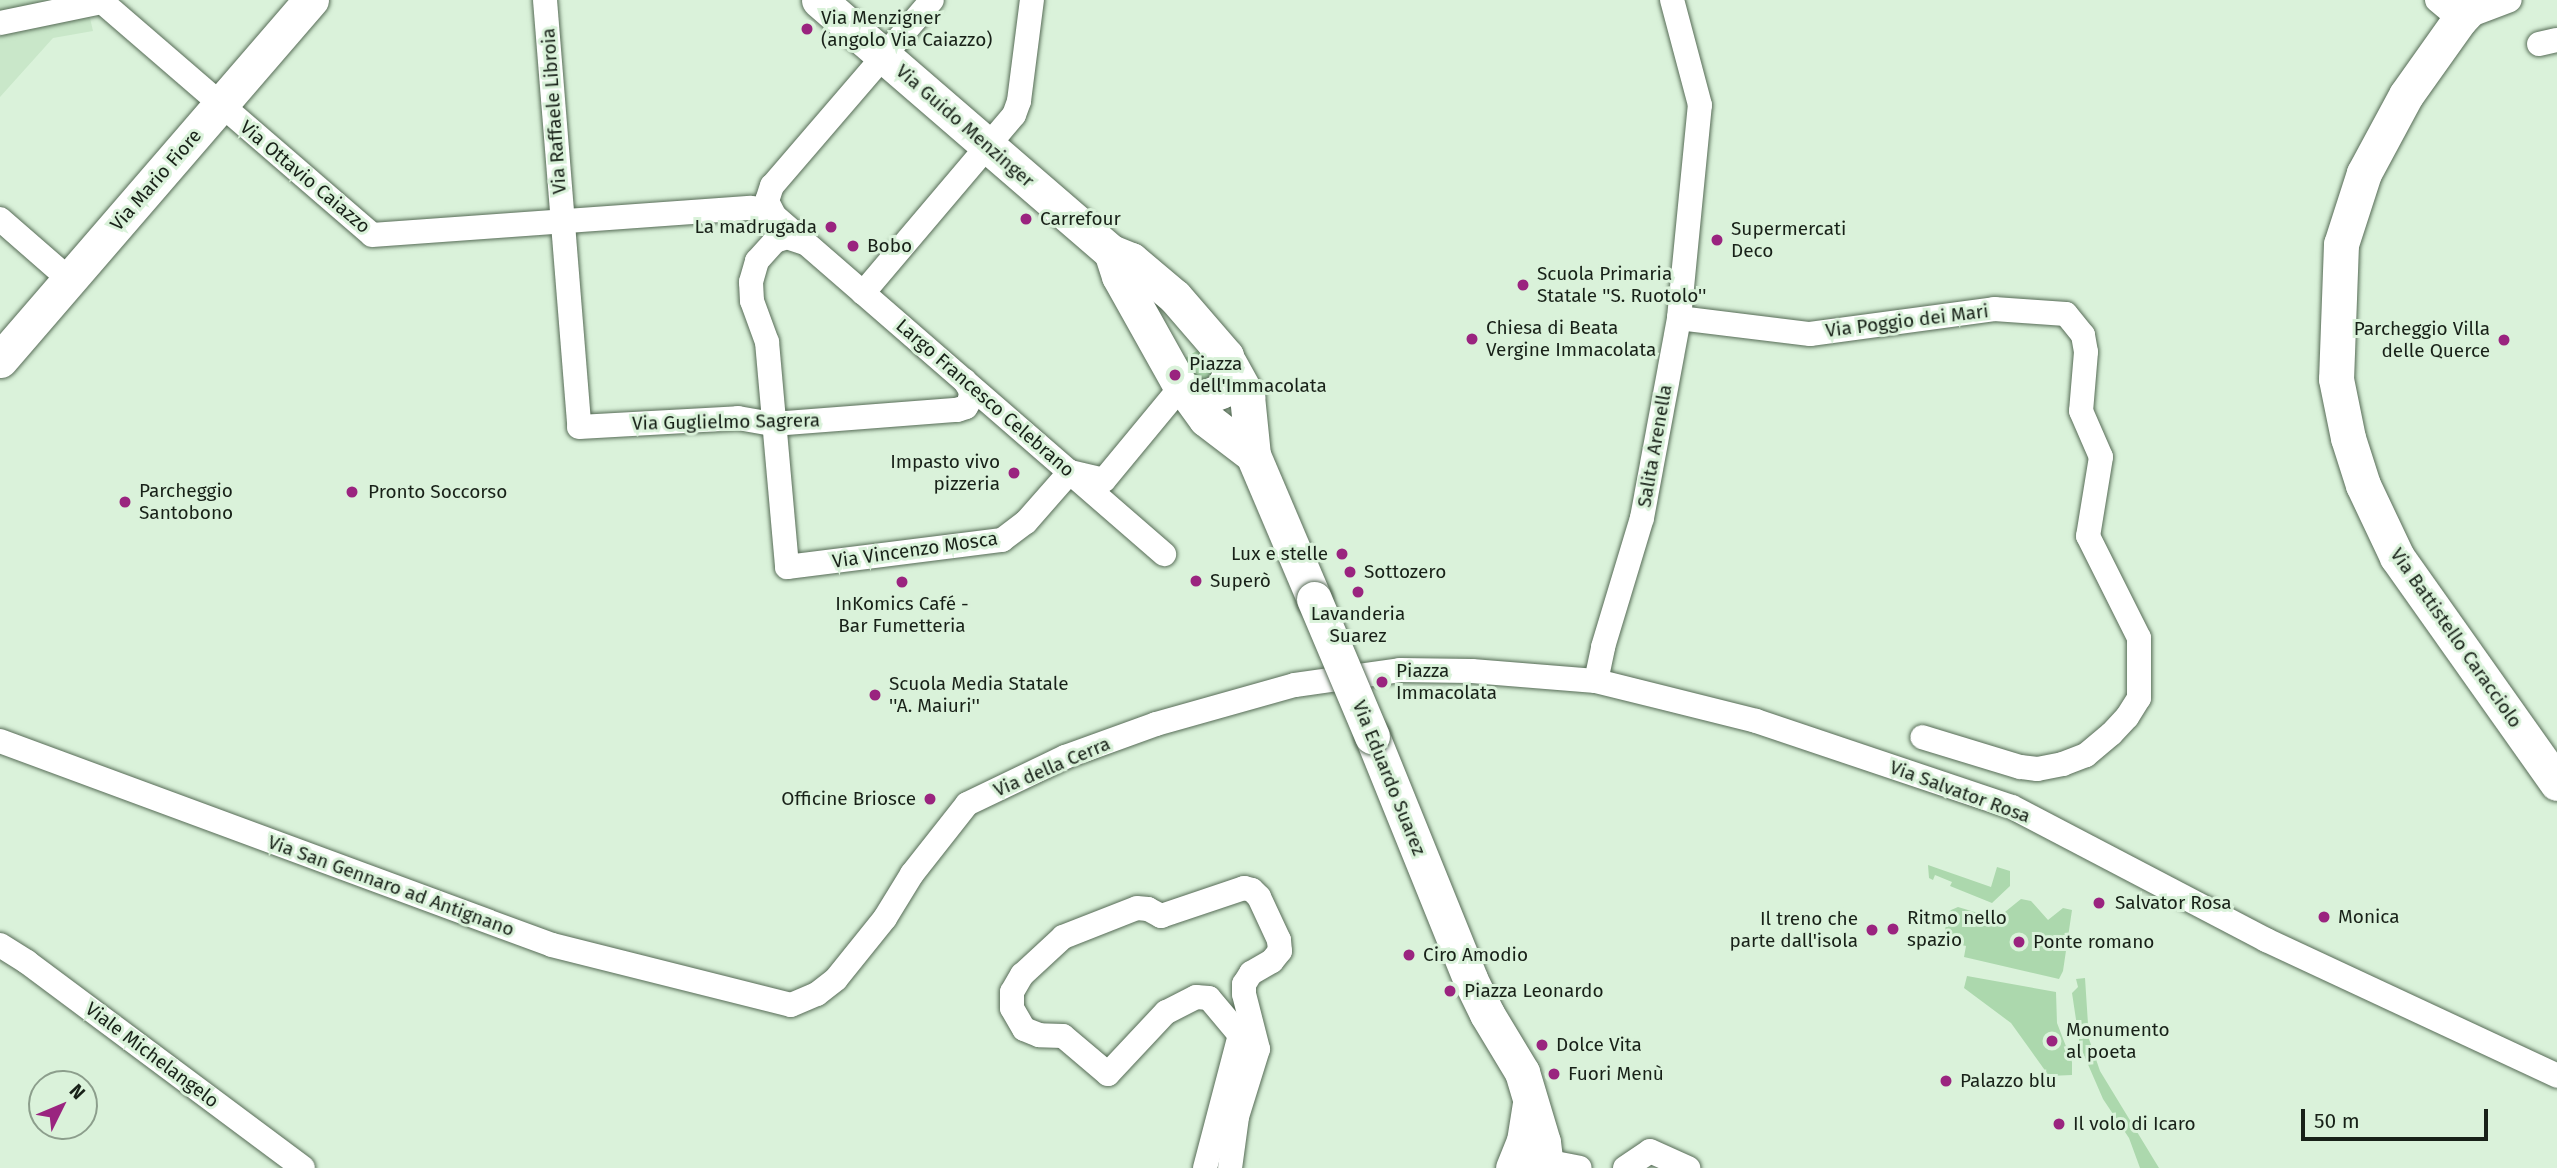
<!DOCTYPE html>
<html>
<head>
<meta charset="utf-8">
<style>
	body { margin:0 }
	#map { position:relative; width:2557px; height:1168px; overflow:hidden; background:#daf2da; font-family:"Fira Sans",sans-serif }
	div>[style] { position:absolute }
	.built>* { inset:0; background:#c9e7c9 }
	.green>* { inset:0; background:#acd8ad }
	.roads { filter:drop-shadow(0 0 2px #566b56) drop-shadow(0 0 2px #566b56) }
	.street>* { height:24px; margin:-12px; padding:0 12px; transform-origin:12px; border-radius:12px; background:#fff }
	.secondary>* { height:35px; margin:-17.5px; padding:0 17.5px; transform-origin:17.5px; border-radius:17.5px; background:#fff }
	.bridges { filter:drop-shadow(0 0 2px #566b56) drop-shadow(0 0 2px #566b56) }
	.secondary-bridge>* { height:35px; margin:-17.5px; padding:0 17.5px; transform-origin:17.5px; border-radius:17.5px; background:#fff }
	.dots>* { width:19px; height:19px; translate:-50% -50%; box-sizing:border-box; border:4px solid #daf2da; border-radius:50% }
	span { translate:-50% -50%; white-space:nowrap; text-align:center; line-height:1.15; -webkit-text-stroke:6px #daf2da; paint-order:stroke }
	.poi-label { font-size:19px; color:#182118 }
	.left { translate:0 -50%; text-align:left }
	.right { translate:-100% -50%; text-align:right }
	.street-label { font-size:19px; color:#182118 }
	.north { position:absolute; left:28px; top:1070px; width:70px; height:70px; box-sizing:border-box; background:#daf2da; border:2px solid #8c9e8c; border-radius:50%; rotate:47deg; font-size:19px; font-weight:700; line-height:28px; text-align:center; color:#182118 }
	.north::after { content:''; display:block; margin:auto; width:24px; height:32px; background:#9a247f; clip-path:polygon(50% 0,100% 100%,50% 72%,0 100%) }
	.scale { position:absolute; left:2301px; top:1109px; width:187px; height:32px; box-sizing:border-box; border:4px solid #182118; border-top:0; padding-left:9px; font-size:21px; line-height:24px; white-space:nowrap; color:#182118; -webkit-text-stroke:5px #daf2da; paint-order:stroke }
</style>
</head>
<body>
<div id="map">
	<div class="built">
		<div style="clip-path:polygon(0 0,86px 0,93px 31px,53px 38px,0 97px)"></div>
	</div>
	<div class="green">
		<div style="clip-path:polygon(1201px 348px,1224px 364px,1199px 392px,1184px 359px)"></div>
		<div style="clip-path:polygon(1928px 865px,1991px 887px,1997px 867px,2010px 871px,2010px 886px,1992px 903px,1950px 886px,1952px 882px,1935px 875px,1933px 880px,1929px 878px)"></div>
		<div style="clip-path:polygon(2021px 899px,2031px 901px,2048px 920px,2063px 908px,2072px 910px,2063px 971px,2059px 979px,1964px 957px,1966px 946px,1944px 941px,1947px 914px,1951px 910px,1958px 907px,1991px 917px,2000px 916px)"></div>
		<div style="clip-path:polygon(1967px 976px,2056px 992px,2057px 1023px,2072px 1062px,2072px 1075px,2049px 1076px,2011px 1023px,1964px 988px)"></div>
		<div style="clip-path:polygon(2085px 978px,2089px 1039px,2100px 1071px,2159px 1168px,2140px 1168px,2129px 1138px,2103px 1099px,2080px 1046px,2072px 993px,2078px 987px,2076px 979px)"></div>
	</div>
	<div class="roads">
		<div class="street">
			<div style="left:100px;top:0;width:359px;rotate:40.8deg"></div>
			<div style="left:372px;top:235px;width:380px;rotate:-4.1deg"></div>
			<div style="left:751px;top:208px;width:19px;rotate:12deg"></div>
			<div style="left:770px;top:212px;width:522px;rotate:40.96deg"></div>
			<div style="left:545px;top:0;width:428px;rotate:85.4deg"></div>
			<div style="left:579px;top:427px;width:159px;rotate:-3.2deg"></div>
			<div style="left:738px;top:418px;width:36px;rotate:10deg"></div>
			<div style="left:773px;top:424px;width:185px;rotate:-4.4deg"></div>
			<div style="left:957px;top:410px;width:9px;rotate:-18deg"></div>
			<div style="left:966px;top:407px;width:8px;rotate:-60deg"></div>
			<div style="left:970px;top:400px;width:9px;rotate:-84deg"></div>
			<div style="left:971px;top:391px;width:12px;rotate:-121deg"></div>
			<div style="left:2437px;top:0;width:30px;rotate:40deg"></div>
			<div style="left:2460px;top:19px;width:53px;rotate:-20.8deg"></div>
			<div style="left:0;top:23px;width:103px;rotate:-11.7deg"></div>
			<div style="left:2539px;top:44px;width:18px;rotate:-13deg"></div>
			<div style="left:775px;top:217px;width:18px;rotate:-117deg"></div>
			<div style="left:767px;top:201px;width:16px;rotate:-72deg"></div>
			<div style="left:772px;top:186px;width:245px;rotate:-49.3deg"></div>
			<div style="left:0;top:219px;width:93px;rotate:41.1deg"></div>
			<div style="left:805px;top:243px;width:19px;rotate:-162deg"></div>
			<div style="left:787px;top:237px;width:13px;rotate:162deg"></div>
			<div style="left:775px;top:241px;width:27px;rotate:132deg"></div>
			<div style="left:757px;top:261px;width:22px;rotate:106deg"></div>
			<div style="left:751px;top:282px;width:19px;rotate:87deg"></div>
			<div style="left:752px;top:301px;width:44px;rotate:69.9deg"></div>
			<div style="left:767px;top:342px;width:226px;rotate:84.9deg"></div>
			<div style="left:787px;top:567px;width:217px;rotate:-7.2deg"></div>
			<div style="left:1002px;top:540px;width:30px;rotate:-37deg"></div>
			<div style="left:1026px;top:522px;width:67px;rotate:-48.7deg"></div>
			<div style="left:1070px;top:472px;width:35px;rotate:13deg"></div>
			<div style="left:1104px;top:480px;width:121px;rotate:-50.4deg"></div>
			<div style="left:863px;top:293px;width:233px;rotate:-49.7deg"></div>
			<div style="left:1014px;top:115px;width:15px;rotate:-70deg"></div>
			<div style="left:1019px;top:101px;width:102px;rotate:-82.7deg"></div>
			<div style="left:1679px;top:318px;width:132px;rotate:7deg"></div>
			<div style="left:1810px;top:334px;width:186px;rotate:-7.7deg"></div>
			<div style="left:1994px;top:309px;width:72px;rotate:4deg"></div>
			<div style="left:2066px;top:314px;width:27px;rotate:51deg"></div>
			<div style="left:2083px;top:335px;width:17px;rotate:80deg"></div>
			<div style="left:2086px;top:352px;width:59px;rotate:94.8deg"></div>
			<div style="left:2081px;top:411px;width:50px;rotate:66.5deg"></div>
			<div style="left:2101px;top:457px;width:80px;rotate:99.3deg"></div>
			<div style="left:2088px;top:536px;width:114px;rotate:63.4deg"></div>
			<div style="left:2139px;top:638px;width:60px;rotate:90deg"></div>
			<div style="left:2139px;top:698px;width:22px;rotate:122deg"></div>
			<div style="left:2127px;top:717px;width:23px;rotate:133deg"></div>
			<div style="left:2111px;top:734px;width:33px;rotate:140deg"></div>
			<div style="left:2086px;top:755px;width:25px;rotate:159deg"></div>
			<div style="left:2063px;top:764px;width:26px;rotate:169deg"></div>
			<div style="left:2037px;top:769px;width:17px;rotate:-173deg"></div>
			<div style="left:2020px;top:767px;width:102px;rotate:-163deg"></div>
			<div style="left:1596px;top:681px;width:35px;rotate:-78deg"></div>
			<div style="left:1603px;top:647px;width:135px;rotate:-73.2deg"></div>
			<div style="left:1642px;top:518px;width:203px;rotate:-79.5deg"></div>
			<div style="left:1679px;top:318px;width:214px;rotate:-84.4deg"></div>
			<div style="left:1700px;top:105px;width:109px;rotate:-104.9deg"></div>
			<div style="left:0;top:741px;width:588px;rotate:20.28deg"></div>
			<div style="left:552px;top:945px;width:246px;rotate:14.1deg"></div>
			<div style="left:791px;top:1005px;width:28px;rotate:-23deg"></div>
			<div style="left:817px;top:994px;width:24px;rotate:-38deg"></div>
			<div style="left:836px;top:979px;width:78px;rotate:-51.2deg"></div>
			<div style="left:885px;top:918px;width:52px;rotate:-58.5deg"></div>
			<div style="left:912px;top:874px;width:89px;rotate:-51.8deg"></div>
			<div style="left:967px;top:804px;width:109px;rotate:-25.6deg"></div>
			<div style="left:1065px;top:757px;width:97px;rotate:-19.9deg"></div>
			<div style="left:1156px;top:724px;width:144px;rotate:-15.7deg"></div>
			<div style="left:1295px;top:685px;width:106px;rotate:-8.1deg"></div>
			<div style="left:1400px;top:670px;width:72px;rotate:0.8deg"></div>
			<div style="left:1472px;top:671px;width:124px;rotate:4.6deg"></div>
			<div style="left:1596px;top:681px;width:165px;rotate:14deg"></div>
			<div style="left:1756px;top:721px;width:270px;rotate:18.6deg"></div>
			<div style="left:2012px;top:807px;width:287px;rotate:27.6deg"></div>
			<div style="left:2266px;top:940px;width:321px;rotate:25deg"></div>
			<div style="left:0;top:945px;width:32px;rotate:32deg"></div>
			<div style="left:27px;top:962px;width:344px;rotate:36.7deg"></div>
			<div style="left:1532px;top:1164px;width:23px;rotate:-2deg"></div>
			<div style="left:1555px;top:1163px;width:25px;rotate:11deg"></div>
			<div style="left:1205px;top:1168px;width:138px;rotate:-75.3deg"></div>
			<div style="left:1240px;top:1035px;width:48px;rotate:-130deg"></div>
			<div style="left:1209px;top:998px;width:13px;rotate:-176deg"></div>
			<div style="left:1196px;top:997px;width:34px;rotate:153deg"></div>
			<div style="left:1166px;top:1012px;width:85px;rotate:133.1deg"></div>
			<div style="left:1108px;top:1074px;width:59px;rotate:-139.8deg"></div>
			<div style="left:1063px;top:1036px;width:24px;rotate:-178deg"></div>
			<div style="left:1039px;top:1035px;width:16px;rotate:-158deg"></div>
			<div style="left:1024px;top:1029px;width:24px;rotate:-120deg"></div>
			<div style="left:1012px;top:1008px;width:16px;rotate:-90deg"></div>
			<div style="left:1012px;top:992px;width:20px;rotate:-60deg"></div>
			<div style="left:1022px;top:975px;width:56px;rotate:-42.8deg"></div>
			<div style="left:1063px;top:937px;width:79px;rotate:-21.4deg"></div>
			<div style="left:1137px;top:908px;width:11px;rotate:5deg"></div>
			<div style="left:1148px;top:909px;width:15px;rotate:28deg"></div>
			<div style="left:1161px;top:916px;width:88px;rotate:-18.6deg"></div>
			<div style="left:1244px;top:888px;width:8px;rotate:14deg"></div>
			<div style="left:1252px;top:890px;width:10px;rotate:45deg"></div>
			<div style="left:1259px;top:897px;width:47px;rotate:65.1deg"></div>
			<div style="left:1279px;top:940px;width:11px;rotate:85deg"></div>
			<div style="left:1280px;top:951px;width:13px;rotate:129deg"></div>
			<div style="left:1272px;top:961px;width:24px;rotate:150deg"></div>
			<div style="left:1251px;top:973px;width:13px;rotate:122deg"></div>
			<div style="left:1244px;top:984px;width:10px;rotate:90deg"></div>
			<div style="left:1244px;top:994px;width:57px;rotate:75.7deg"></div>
			<div style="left:1258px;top:1049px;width:71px;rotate:107.2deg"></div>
			<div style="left:1237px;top:1117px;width:51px;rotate:97.8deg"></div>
			<div style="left:1625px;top:1168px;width:30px;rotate:-34deg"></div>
			<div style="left:1650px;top:1151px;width:42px;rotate:24.1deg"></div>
		</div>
		<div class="secondary">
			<div style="left:819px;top:0;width:386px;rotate:40.8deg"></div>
			<div style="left:1111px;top:252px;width:22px;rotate:22deg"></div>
			<div style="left:1131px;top:260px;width:57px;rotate:40.1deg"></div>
			<div style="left:1175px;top:297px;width:78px;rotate:49.2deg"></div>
			<div style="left:1226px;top:356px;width:19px;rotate:78deg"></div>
			<div style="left:1230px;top:375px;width:18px;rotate:119deg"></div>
			<div style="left:1221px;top:391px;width:19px;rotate:159deg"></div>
			<div style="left:1203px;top:398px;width:8px;rotate:-173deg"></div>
			<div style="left:1195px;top:397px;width:17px;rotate:-144deg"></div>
			<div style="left:1181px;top:387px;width:127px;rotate:-119.2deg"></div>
			<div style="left:1119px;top:276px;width:25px;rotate:-108deg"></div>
			<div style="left:2478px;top:0;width:26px;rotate:133deg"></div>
			<div style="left:2460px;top:19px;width:93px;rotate:125.4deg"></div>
			<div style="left:2406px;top:95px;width:89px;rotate:118.3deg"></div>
			<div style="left:2364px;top:173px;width:75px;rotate:107.9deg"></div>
			<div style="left:2341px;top:244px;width:135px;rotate:92.1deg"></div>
			<div style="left:2336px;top:379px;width:60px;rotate:78.5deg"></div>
			<div style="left:2348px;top:438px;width:49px;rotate:72.3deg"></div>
			<div style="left:2363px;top:485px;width:80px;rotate:64.7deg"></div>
			<div style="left:2397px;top:557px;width:277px;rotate:54.7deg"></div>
			<div style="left:0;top:360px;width:476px;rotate:-49.2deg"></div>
			<div style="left:1229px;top:363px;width:38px;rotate:61deg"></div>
			<div style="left:1247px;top:396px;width:59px;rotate:84.2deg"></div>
			<div style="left:1253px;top:455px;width:156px;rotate:67deg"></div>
			<div style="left:1187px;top:393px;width:32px;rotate:54deg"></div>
			<div style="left:1206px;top:419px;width:59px;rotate:37.5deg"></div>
			<div style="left:1372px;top:736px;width:262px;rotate:68deg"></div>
			<div style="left:1470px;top:979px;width:39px;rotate:64deg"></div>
			<div style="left:1487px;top:1014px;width:68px;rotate:58.9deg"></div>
			<div style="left:1522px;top:1072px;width:73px;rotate:73.3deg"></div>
			<div style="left:1543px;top:1142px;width:26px;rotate:83deg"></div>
			<div style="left:1513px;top:1168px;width:29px;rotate:-68deg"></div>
			<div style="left:1524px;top:1141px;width:36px;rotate:-81deg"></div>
		</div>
	</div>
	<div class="bridges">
		<div class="secondary-bridge">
			<div style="left:1314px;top:599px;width:149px;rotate:67.1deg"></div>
		</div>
	</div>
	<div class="dots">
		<div style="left:807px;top:29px;background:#9a247f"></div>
		<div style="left:1026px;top:219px;background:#9a247f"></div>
		<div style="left:831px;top:227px;background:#9a247f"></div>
		<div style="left:1717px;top:240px;background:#9a247f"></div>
		<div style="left:853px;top:246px;background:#9a247f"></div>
		<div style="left:1523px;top:285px;background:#9a247f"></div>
		<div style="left:1472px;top:339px;background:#9a247f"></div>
		<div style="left:2504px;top:340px;background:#9a247f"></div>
		<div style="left:1175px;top:375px;background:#9a247f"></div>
		<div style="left:1014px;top:473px;background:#9a247f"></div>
		<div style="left:352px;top:492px;background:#9a247f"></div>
		<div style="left:125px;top:502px;background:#9a247f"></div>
		<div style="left:1342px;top:554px;background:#9a247f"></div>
		<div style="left:1350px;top:572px;background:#9a247f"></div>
		<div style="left:1196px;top:581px;background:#9a247f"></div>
		<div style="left:902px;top:582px;background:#9a247f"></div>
		<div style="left:1358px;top:592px;background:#9a247f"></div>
		<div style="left:1382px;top:682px;background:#9a247f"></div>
		<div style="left:875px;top:695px;background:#9a247f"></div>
		<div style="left:930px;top:799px;background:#9a247f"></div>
		<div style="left:2099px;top:903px;background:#9a247f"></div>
		<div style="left:2324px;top:917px;background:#9a247f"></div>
		<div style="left:1893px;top:929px;background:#9a247f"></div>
		<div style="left:1872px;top:930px;background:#9a247f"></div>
		<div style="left:2019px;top:942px;background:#9a247f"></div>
		<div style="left:1409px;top:955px;background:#9a247f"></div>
		<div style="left:1450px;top:991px;background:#9a247f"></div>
		<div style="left:2052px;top:1041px;background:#9a247f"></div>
		<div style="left:1542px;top:1045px;background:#9a247f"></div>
		<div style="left:1554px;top:1074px;background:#9a247f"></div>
		<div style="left:1946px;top:1081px;background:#9a247f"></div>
		<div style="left:2059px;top:1124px;background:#9a247f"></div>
	</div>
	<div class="poi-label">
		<span class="left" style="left:821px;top:29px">Via Menzigner<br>(angolo Via Caiazzo)</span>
		<span class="left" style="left:1040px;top:219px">Carrefour</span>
		<span class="right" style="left:817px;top:227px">La madrugada</span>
		<span class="left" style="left:1731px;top:240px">Supermercati<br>Deco</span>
		<span class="left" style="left:867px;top:246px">Bobo</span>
		<span class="left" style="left:1537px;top:285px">Scuola Primaria<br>Statale ''S. Ruotolo''</span>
		<span class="left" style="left:1486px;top:339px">Chiesa di Beata<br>Vergine Immacolata</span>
		<span class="right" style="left:2490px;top:340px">Parcheggio Villa<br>delle Querce</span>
		<span class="left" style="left:1189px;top:375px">Piazza<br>dell'Immacolata</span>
		<span class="right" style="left:1000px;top:473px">Impasto vivo<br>pizzeria</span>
		<span class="left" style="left:139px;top:502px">Parcheggio<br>Santobono</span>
		<span class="left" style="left:368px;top:492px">Pronto Soccorso</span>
		<span class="right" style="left:1328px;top:554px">Lux e stelle</span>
		<span class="left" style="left:1364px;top:572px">Sottozero</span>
		<span class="left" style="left:1210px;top:581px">Superò</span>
		<span style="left:902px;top:615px">InKomics Café -<br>Bar Fumetteria</span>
		<span style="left:1358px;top:625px">Lavanderia<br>Suarez</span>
		<span class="left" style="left:1396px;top:682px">Piazza<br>Immacolata</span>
		<span class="left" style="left:889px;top:695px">Scuola Media Statale<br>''A. Maiuri''</span>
		<span class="right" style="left:916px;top:799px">Officine Briosce</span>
		<span class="left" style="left:2115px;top:903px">Salvator Rosa</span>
		<span class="left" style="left:2338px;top:917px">Monica</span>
		<span class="left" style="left:1907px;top:929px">Ritmo nello<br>spazio</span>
		<span class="right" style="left:1858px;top:930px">Il treno che<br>parte dall'isola</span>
		<span class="left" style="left:2033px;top:942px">Ponte romano</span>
		<span class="left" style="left:1423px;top:955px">Ciro Amodio</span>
		<span class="left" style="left:1464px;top:991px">Piazza Leonardo</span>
		<span class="left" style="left:2066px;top:1041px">Monumento<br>al poeta</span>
		<span class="left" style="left:1556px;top:1045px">Dolce Vita</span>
		<span class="left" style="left:1568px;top:1074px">Fuori Menù</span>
		<span class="left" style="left:1960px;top:1081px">Palazzo blu</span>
		<span class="left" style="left:2073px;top:1124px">Il volo di Icaro</span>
	</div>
	<div class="street-label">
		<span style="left:554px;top:111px;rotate:-94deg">Via Raffaele Libroia</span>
		<span style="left:965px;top:126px;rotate:41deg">Via Guido Menzinger</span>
		<span style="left:305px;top:177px;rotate:40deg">Via Ottavio Caiazzo</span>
		<span style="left:156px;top:180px;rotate:-49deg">Via Mario Fiore</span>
		<span style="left:1907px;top:321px;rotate:-7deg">Via Poggio dei Mari</span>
		<span style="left:985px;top:398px;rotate:41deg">Largo Francesco Celebrano</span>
		<span style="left:726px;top:422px;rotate:-1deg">Via Guglielmo Sagrera</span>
		<span style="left:1655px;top:446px;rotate:-80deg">Salita Arenella</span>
		<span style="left:915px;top:550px;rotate:-8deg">Via Vincenzo Mosca</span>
		<span style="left:2456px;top:638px;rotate:55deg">Via Battistello Caracciolo</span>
		<span style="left:1052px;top:767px;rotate:-23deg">Via della Cerra</span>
		<span style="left:1389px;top:778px;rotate:68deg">Via Eduardo Suarez</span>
		<span style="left:1960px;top:792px;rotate:20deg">Via Salvator Rosa</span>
		<span style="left:391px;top:886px;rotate:20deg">Via San Gennaro ad Antignano</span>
		<span style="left:152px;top:1055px;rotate:37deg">Viale Michelangelo</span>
	</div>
	<div class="north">N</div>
	<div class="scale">50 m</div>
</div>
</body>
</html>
